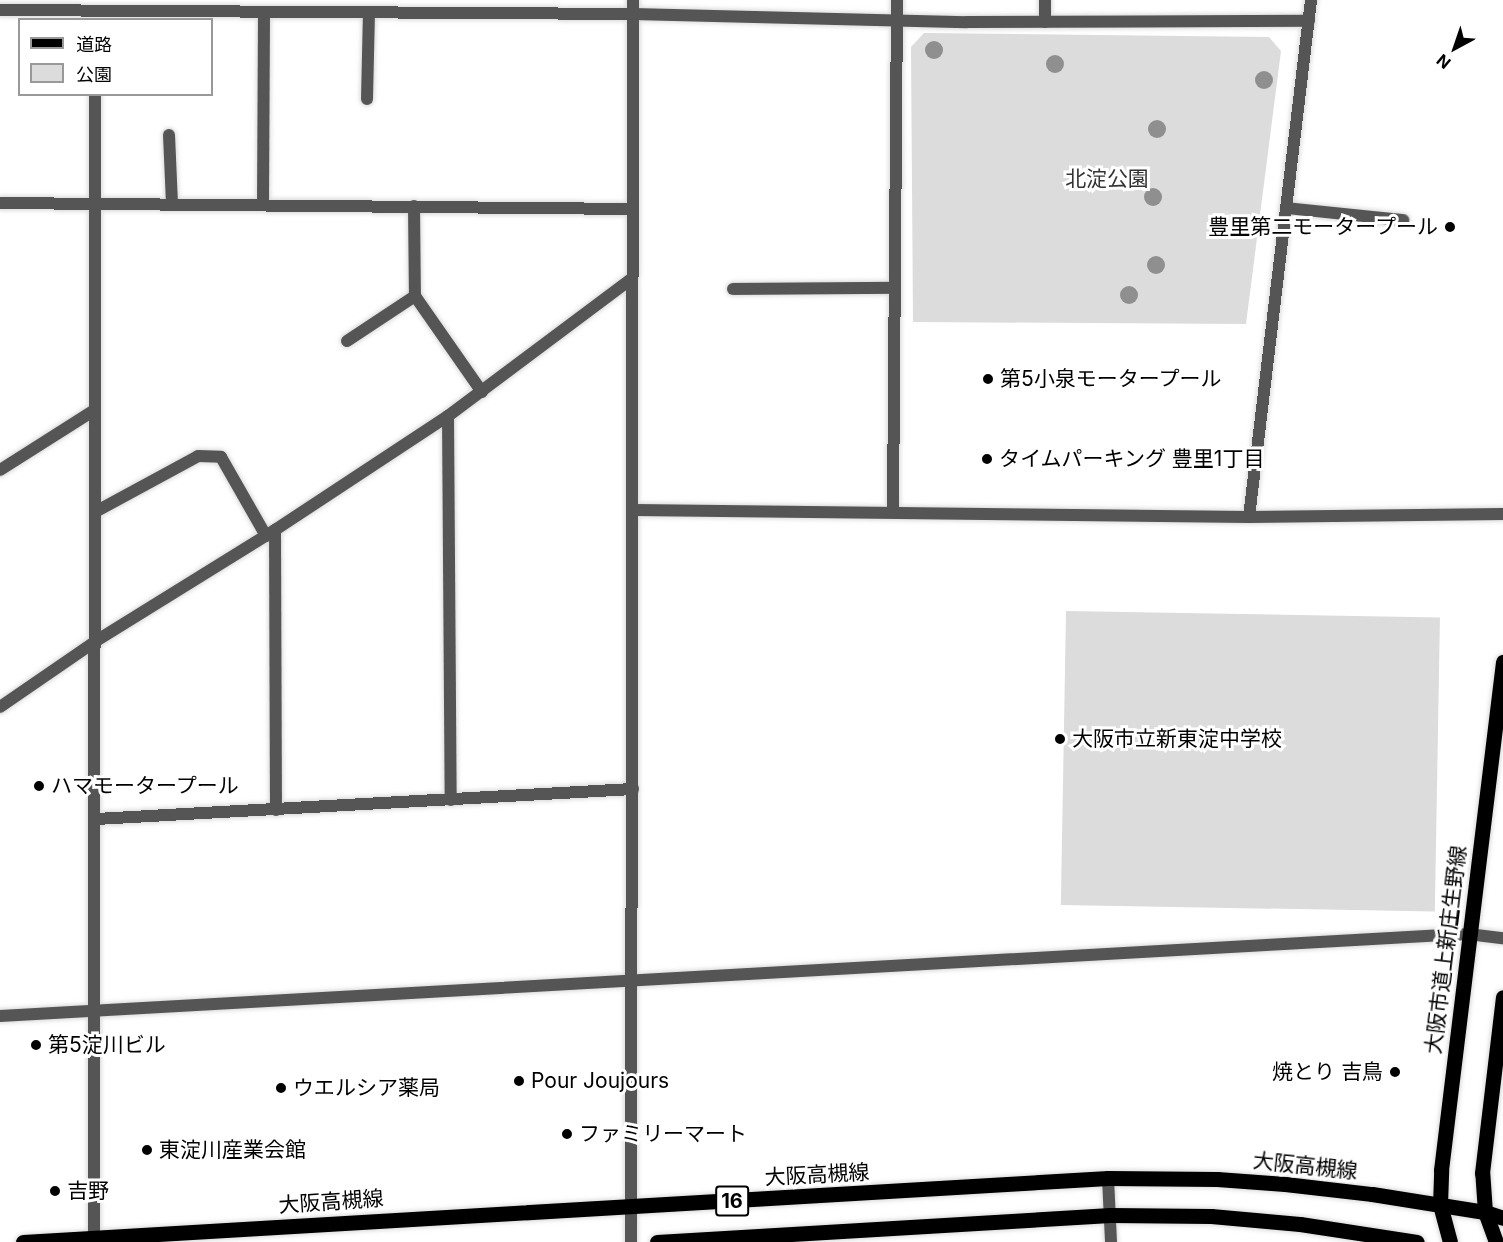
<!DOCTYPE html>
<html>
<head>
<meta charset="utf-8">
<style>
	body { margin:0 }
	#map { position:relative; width:1503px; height:1242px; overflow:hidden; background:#fff; font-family:Inter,"Noto Sans JP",sans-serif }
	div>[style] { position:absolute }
	.green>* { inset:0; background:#dcdcdc; transform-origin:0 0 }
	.roads { filter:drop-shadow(0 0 2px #dbdbdb) drop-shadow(0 0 2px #dbdbdb) }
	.service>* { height:12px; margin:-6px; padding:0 6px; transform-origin:6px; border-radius:6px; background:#555 }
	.minor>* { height:12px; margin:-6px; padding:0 6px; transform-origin:6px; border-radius:6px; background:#555 }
	.tertiary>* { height:12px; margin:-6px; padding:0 6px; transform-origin:6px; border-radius:6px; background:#555 }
	.primary>* { height:15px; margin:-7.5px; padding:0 7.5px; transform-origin:7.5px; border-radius:7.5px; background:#000 }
	.trees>* { width:18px; height:18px; margin:-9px; border-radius:50%; background:#8f8f8f }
	.dots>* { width:16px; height:16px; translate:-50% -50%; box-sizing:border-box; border:3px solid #fff; border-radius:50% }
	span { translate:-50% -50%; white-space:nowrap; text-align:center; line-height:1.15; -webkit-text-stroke:6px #fff; paint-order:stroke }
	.shield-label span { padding:2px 4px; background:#fff; border:2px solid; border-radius:4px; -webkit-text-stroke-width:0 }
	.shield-label { font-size:20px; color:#000; font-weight:700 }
	.park-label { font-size:21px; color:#333 }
	.poi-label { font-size:21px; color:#000 }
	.right { translate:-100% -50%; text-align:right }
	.left { translate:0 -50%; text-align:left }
	.street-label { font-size:21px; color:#000 }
	.legend { position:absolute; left:18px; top:18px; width:195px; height:78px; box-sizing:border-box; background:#fff; border:2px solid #999; margin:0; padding:8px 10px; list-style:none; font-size:18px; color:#000 }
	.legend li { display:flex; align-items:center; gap:12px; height:30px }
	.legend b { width:30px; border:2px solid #999 }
	.north { position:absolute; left:1425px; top:18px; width:60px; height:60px; -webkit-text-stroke:4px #fff; paint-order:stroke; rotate:220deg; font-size:16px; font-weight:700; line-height:24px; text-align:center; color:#000 }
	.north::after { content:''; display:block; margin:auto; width:21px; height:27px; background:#000; clip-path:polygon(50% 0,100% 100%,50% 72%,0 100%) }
</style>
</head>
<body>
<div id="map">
	<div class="green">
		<div style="clip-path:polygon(924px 33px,1269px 37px,1281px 51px,1246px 324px,913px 322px,911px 47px)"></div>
		<div style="left:1066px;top:611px;width:374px;height:294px;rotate:1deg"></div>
	</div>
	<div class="roads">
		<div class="service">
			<div style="left:1045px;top:22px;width:22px;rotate:-90deg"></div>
			<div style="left:367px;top:99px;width:87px;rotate:-88.7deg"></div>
			<div style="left:414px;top:206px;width:90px;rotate:89.4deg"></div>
			<div style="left:415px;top:296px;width:117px;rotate:55.1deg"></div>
			<div style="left:1286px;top:208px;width:118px;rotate:5.9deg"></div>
			<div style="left:733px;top:289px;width:161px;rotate:-0.4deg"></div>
			<div style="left:347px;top:341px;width:82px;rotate:-33.5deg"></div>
			<div style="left:95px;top:512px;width:117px;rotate:-28.5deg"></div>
			<div style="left:198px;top:456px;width:23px;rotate:2deg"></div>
			<div style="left:221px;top:457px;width:91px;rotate:60.3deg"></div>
		</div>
		<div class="minor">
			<div style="left:633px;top:14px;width:334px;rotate:1.4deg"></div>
			<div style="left:967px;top:22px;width:342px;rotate:-0.2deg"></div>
			<div style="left:169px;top:135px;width:69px;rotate:87.5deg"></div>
			<div style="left:0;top:203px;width:631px;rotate:0.54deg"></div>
			<div style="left:263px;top:205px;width:193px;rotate:-89.7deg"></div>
			<div style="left:448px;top:416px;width:384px;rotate:89.6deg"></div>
			<div style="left:0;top:470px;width:110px;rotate:-32.4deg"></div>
			<div style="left:893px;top:511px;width:511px;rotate:-89.55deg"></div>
			<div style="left:1249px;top:517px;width:521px;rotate:-83.16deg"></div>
			<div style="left:275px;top:530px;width:280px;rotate:89.8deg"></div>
			<div style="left:0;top:707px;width:116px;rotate:-34.5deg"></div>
			<div style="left:96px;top:641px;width:211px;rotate:-31.8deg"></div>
			<div style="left:275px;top:530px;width:207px;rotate:-33.4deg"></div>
			<div style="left:448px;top:416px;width:229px;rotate:-36.8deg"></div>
			<div style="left:96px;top:819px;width:538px;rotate:-3.2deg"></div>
			<div style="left:0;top:1016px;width:1446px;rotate:-3.21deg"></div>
			<div style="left:1444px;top:935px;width:24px;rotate:-2deg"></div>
			<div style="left:1468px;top:934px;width:35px;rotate:7deg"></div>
			<div style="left:1108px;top:1178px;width:64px;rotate:87.3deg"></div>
		</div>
		<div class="tertiary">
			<div style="left:0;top:10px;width:633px;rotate:0.36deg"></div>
			<div style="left:634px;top:510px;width:615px;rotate:0.65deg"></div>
			<div style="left:1249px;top:517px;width:254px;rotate:-0.7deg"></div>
			<div style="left:94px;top:1242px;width:1148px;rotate:-89.95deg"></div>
			<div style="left:631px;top:1242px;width:1242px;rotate:-89.91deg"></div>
		</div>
		<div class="primary">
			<div style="left:23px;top:1242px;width:1087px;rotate:-3.38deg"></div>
			<div style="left:1108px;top:1178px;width:109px;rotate:0.5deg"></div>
			<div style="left:1217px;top:1179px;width:68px;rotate:4.2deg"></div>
			<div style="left:1285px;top:1184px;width:88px;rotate:6.6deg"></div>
			<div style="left:1372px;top:1194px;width:114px;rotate:9.1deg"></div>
			<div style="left:1485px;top:1212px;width:19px;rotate:18deg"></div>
			<div style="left:657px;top:1242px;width:454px;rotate:-3.4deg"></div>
			<div style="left:1110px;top:1215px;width:101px;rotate:0.6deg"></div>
			<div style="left:1211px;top:1216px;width:89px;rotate:5.1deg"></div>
			<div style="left:1300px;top:1224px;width:118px;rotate:8.7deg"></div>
			<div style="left:1450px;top:1242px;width:38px;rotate:-105deg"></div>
			<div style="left:1440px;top:1205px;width:35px;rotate:-88deg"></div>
			<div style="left:1441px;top:1170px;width:512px;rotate:-83.04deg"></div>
			<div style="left:1496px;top:1242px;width:32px;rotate:-110deg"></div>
			<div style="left:1485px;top:1212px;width:39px;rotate:-94deg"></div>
			<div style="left:1482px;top:1173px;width:177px;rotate:-83.2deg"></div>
		</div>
	</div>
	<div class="trees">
		<div style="left:934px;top:50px"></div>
		<div style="left:1055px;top:64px"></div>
		<div style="left:1264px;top:80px"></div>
		<div style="left:1157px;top:129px"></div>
		<div style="left:1153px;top:197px"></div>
		<div style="left:1156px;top:265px"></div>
		<div style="left:1129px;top:295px"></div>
	</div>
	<div class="dots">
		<div style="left:1450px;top:227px;background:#000"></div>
		<div style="left:988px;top:379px;background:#000"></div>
		<div style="left:987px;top:459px;background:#000"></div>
		<div style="left:1060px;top:739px;background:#000"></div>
		<div style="left:39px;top:786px;background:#000"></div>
		<div style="left:36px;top:1045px;background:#000"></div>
		<div style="left:1395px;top:1072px;background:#000"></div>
		<div style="left:519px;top:1081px;background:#000"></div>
		<div style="left:281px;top:1088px;background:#000"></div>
		<div style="left:567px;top:1134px;background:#000"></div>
		<div style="left:147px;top:1150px;background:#000"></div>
		<div style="left:55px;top:1191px;background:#000"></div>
	</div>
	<div class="shield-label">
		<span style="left:732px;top:1201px">16</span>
	</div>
	<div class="park-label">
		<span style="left:1107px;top:179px">北淀公園</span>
	</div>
	<div class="poi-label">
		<span class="right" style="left:1438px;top:227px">豊里第二モータープール</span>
		<span class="left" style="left:1000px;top:379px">第5小泉モータープール</span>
		<span class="left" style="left:999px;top:459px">タイムパーキング 豊里1丁目</span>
		<span class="left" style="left:1072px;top:739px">大阪市立新東淀中学校</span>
		<span class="left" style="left:51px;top:786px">ハマモータープール</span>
		<span class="left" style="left:48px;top:1045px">第5淀川ビル</span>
		<span class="right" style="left:1383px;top:1072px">焼とり 吉鳥</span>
		<span class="left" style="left:531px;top:1081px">Pour Joujours</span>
		<span class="left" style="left:293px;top:1088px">ウエルシア薬局</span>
		<span class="left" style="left:579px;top:1134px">ファミリーマート</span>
		<span class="left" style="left:159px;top:1150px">東淀川産業会館</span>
		<span class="left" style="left:67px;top:1191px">吉野</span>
	</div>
	<div class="street-label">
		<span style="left:1446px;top:950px;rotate:-83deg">大阪市道上新庄生野線</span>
		<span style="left:1305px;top:1166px;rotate:6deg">大阪高槻線</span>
		<span style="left:817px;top:1175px;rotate:-3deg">大阪高槻線</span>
		<span style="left:331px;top:1202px;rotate:-4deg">大阪高槻線</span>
	</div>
	<ul class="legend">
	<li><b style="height:8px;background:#000"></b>道路</li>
	<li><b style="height:16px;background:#dcdcdc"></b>公園</li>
	</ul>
	<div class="north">N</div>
</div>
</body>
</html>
